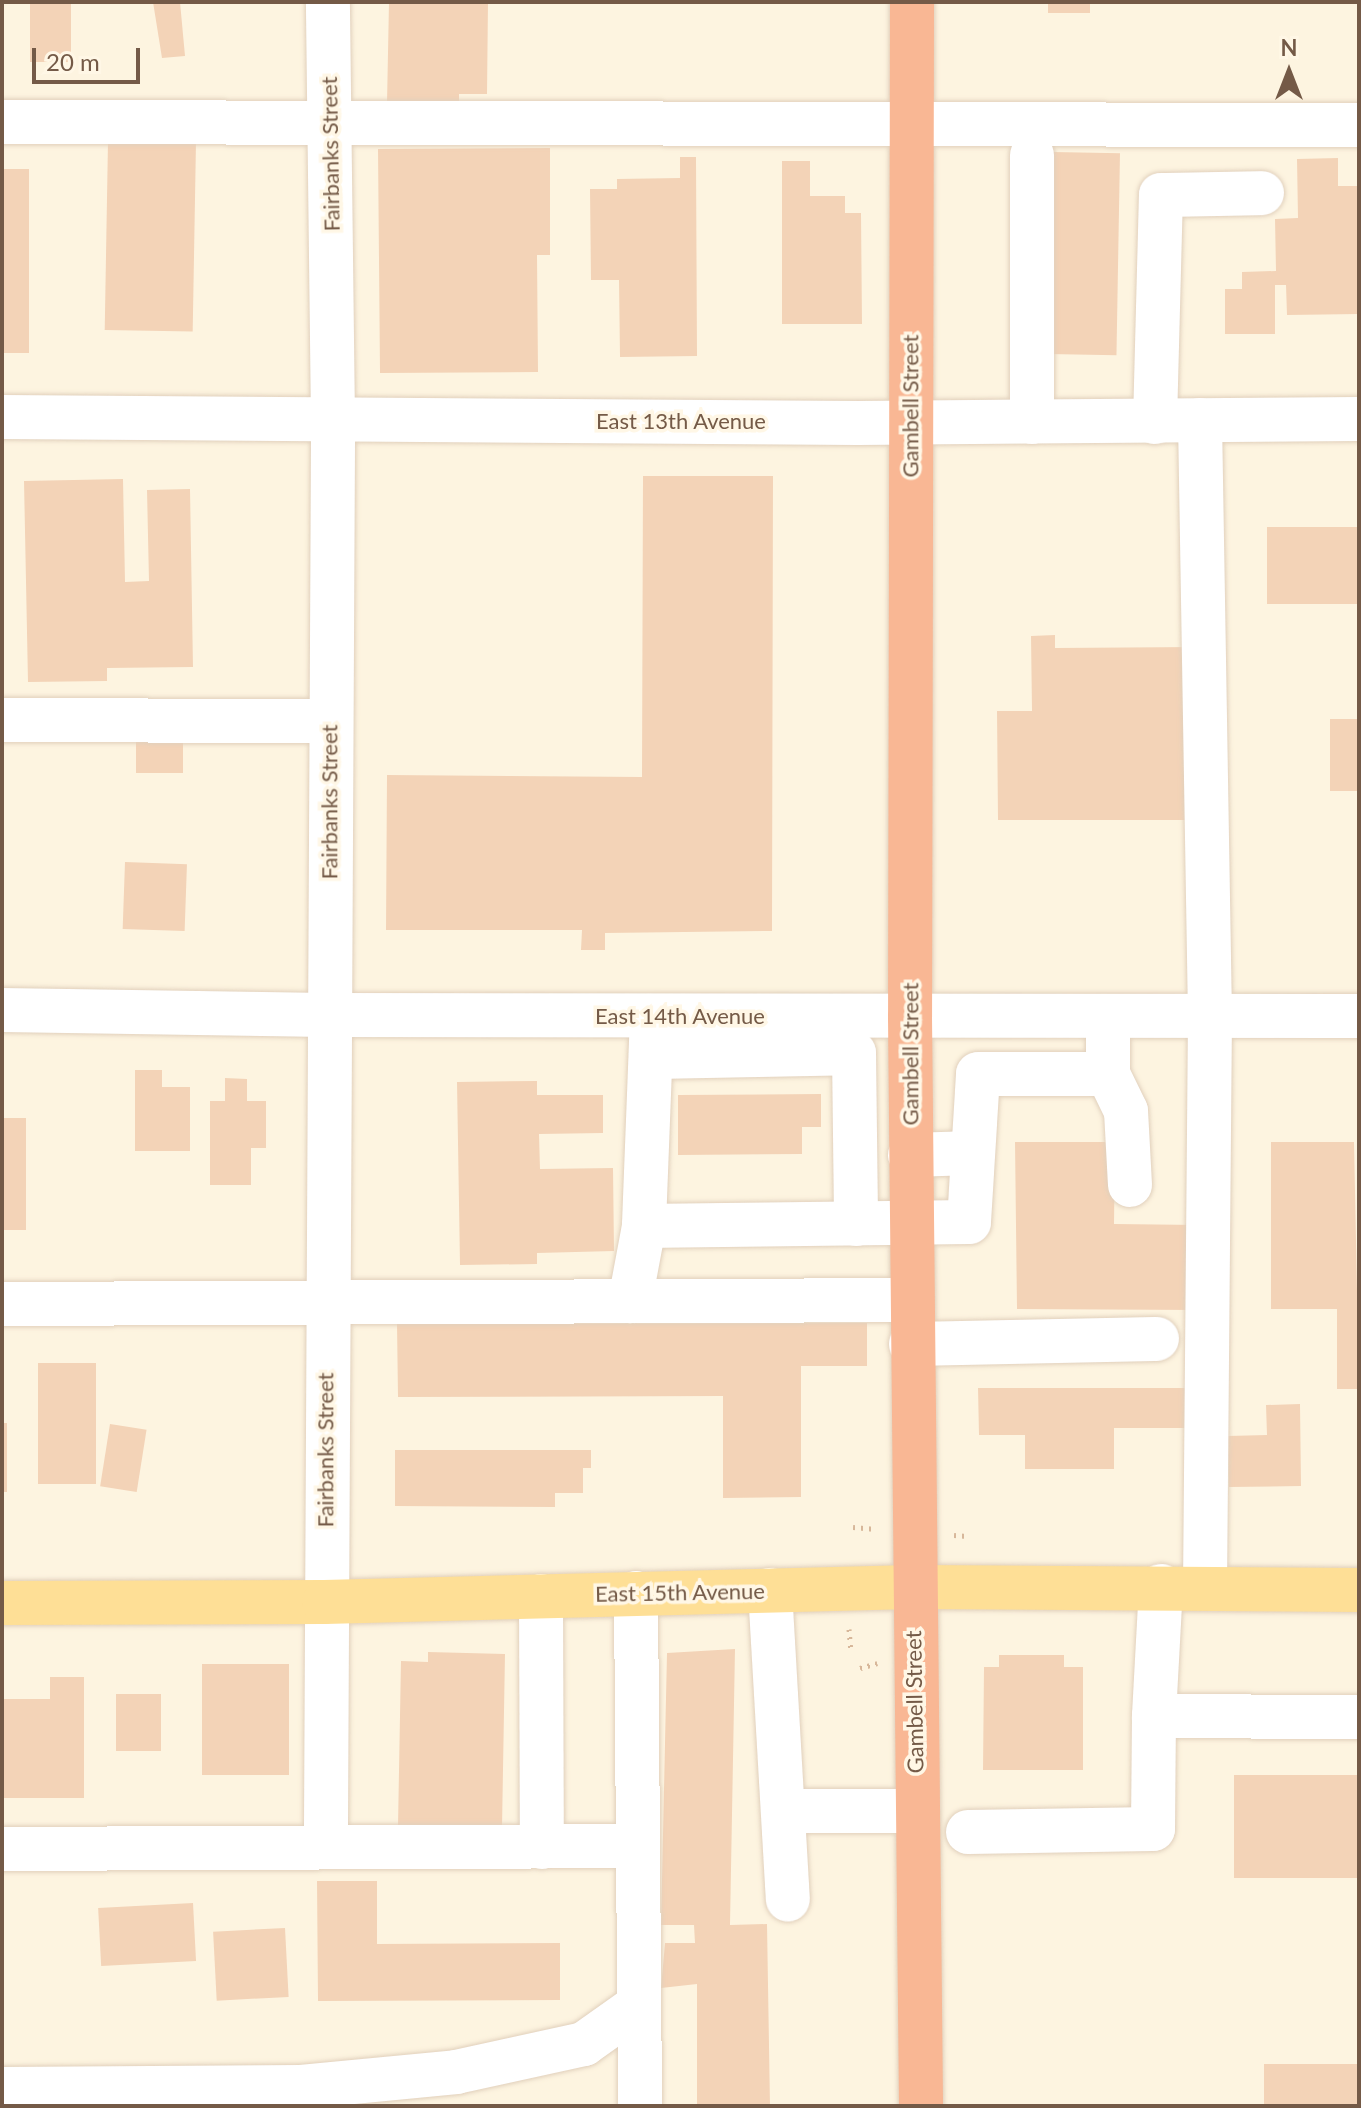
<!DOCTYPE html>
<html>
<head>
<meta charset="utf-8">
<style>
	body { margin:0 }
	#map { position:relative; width:1361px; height:2108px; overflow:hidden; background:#fdf4e0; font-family:Lato,sans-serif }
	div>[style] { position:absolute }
	.building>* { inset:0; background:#f3d3b7; transform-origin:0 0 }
	.path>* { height:5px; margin-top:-2.5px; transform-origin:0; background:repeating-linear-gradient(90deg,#d7b79a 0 2px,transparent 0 8px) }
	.roads { filter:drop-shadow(0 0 2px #e1d0bc) drop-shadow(0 0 2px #e1d0bc) }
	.minor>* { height:44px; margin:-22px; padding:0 22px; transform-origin:22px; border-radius:22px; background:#fff }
	.major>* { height:44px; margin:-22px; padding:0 22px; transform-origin:22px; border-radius:22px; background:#fedf96 }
	.highway>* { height:44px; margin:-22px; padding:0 22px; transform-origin:22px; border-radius:22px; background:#f9b794 }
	span { translate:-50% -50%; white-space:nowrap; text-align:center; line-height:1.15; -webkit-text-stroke:7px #fff7e6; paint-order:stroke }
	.street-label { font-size:22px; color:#745a47 }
	.frame { position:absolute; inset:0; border:4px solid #745a47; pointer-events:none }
	.north { position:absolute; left:1249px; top:32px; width:80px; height:80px; -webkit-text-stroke:6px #fff7e6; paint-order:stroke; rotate:0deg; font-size:22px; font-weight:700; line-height:32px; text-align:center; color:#745a47 }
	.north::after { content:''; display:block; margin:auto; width:28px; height:36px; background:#745a47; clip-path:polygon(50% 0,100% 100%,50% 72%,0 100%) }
	.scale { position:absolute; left:32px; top:48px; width:108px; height:36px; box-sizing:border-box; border:4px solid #745a47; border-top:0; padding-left:10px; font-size:24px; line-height:28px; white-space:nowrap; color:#745a47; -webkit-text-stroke:6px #fff7e6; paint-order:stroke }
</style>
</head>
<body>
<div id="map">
	<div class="building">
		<div style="left:30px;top:2px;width:41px;height:60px"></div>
		<div style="clip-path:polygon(153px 2px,180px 2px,185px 56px,162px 58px)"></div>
		<div style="clip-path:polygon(389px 2px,488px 2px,487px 94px,459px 94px,459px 104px,387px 103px)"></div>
		<div style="left:1048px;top:2px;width:42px;height:11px"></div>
		<div style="left:108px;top:141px;width:88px;height:189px;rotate:1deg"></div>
		<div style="clip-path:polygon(550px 148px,550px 255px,537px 255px,538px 372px,380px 373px,378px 149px)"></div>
		<div style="left:1052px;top:152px;width:68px;height:202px;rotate:1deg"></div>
		<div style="clip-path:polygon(680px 157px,696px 157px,697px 356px,620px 357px,619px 280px,591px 280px,590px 189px,617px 189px,617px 179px,680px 178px)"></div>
		<div style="clip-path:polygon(1338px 158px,1338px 186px,1359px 186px,1359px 314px,1287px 315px,1286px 285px,1275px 285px,1275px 334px,1225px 334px,1225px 289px,1242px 289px,1242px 272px,1276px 271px,1275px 219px,1298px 218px,1297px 159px)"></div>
		<div style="clip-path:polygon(782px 161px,810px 161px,810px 196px,845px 196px,845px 213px,861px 213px,862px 324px,782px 324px)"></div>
		<div style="left:2px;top:169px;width:27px;height:184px"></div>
		<div style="clip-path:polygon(643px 476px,773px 476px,772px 931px,605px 933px,605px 950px,581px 950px,582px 930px,386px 930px,387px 775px,642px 777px)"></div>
		<div style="clip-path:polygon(123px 479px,125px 582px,149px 581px,147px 490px,190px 489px,193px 667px,107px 668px,107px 681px,28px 682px,24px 481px)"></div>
		<div style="left:1267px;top:527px;width:92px;height:77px"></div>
		<div style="clip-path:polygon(1055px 635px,1055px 648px,1197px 647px,1198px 820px,998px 820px,997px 711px,1032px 711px,1031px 636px)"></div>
		<div style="left:1330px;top:719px;width:29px;height:72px"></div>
		<div style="left:136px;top:734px;width:47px;height:39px"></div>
		<div style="left:125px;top:862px;width:62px;height:67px;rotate:2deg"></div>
		<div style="clip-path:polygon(135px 1070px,162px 1070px,162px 1087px,190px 1087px,190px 1151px,135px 1151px)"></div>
		<div style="clip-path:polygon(225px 1078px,247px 1079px,247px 1101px,266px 1101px,266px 1148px,251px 1148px,251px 1185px,210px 1185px,210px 1101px,225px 1101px)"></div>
		<div style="clip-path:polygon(537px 1081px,537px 1095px,603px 1095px,603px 1133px,539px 1134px,540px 1169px,613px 1168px,614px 1251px,537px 1253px,537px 1264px,460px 1265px,457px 1082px)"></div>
		<div style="clip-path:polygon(821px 1094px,821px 1127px,802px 1127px,802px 1154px,678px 1155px,678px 1095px)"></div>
		<div style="left:2px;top:1118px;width:24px;height:112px"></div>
		<div style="clip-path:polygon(1015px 1142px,1115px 1142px,1114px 1224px,1199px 1225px,1198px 1310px,1017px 1309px)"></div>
		<div style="clip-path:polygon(1271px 1142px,1354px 1142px,1359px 1389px,1337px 1389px,1337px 1309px,1271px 1309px)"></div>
		<div style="clip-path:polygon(867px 1323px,867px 1366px,801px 1366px,801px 1497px,723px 1498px,723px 1396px,398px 1397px,397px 1324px)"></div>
		<div style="left:38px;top:1363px;width:58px;height:121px"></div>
		<div style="clip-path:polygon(978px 1388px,1186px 1388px,1186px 1428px,1114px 1428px,1114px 1469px,1025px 1469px,1025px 1435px,979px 1435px)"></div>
		<div style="clip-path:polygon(1300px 1404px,1301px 1486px,1229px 1487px,1228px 1436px,1267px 1435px,1266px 1405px)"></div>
		<div style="left:2px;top:1423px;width:5px;height:69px"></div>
		<div style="left:110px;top:1424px;width:37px;height:63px;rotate:9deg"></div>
		<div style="clip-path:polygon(395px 1450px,591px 1450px,591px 1468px,583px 1468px,583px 1493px,555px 1493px,555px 1507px,395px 1506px)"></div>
		<div style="clip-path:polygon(735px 1649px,730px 1925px,767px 1924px,770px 2106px,697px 2106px,697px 1984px,661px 1988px,665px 1943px,695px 1943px,694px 1925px,661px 1925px,667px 1653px)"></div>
		<div style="clip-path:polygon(428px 1652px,505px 1654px,502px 1828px,398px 1826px,401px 1661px,428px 1662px)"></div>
		<div style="clip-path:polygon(999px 1655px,1064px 1655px,1064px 1667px,1083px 1667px,1083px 1770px,983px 1770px,984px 1667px,999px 1667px)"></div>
		<div style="left:202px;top:1664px;width:87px;height:111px"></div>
		<div style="clip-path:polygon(50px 1677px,84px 1677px,84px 1798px,2px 1798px,2px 1699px,50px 1699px)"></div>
		<div style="left:116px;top:1694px;width:45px;height:57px"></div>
		<div style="left:1359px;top:1775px;width:103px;height:125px;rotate:90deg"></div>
		<div style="clip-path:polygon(317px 1881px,377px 1881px,377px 1944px,560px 1943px,560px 2000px,318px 2001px)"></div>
		<div style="left:193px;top:1903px;width:58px;height:95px;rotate:87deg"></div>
		<div style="left:285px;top:1928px;width:69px;height:72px;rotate:87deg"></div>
		<div style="left:1359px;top:2064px;width:42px;height:95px;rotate:90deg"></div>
	</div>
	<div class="path">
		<div style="left:853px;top:1527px;width:23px;rotate:5deg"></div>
		<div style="left:954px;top:1535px;width:13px;rotate:4deg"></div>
		<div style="left:849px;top:1629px;width:23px;rotate:85deg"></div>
		<div style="left:860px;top:1668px;width:18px;rotate:-16deg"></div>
	</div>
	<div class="roads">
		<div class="minor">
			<div style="left:2px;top:122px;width:1357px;rotate:0.13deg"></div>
			<div style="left:1032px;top:155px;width:267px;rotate:90deg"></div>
			<div style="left:2px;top:417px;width:856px;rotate:0.4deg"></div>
			<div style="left:858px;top:423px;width:501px;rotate:-0.46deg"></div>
			<div style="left:1200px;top:420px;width:596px;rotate:89.04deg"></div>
			<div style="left:1210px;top:1016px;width:572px;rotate:90.5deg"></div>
			<div style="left:1155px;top:422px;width:227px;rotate:-88.5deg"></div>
			<div style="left:1161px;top:195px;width:101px;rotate:-1.1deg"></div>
			<div style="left:2px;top:720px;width:328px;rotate:0.2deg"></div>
			<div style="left:2px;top:1010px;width:325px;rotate:0.9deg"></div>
			<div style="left:327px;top:1015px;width:1032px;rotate:0.06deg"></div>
			<div style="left:652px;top:1016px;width:210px;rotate:92.2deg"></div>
			<div style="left:644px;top:1226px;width:325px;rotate:-0.7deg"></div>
			<div style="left:969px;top:1222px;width:148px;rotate:-86.5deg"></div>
			<div style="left:978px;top:1074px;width:130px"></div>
			<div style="left:1108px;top:1074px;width:57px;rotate:-90deg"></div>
			<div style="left:651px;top:1057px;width:203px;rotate:-1.1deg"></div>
			<div style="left:854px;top:1053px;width:171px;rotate:89.3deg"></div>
			<div style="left:1108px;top:1074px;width:41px;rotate:64.1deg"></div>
			<div style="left:1126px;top:1111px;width:74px;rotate:86.9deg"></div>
			<div style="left:910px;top:1155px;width:63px;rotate:-1.8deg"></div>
			<div style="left:630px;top:1301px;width:76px;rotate:-79.4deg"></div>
			<div style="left:2px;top:1304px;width:909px;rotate:-0.25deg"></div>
			<div style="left:911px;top:1344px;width:246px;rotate:-1.2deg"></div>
			<div style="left:1161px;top:1586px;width:130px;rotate:93.1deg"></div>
			<div style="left:1154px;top:1716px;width:205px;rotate:0.3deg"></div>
			<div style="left:770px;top:1590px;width:310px;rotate:86.7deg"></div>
			<div style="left:636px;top:1593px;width:513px;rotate:89.55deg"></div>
			<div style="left:541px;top:1596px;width:251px;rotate:89.8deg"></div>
			<div style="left:784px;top:1811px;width:132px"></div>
			<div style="left:326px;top:1826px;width:1406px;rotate:-89.71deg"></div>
			<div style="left:333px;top:420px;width:418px;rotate:-90.7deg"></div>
			<div style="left:968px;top:1832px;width:185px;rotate:-0.9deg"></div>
			<div style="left:1153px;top:1829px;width:113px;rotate:-89.5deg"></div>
			<div style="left:2px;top:1849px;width:634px;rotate:-0.27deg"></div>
			<div style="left:2px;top:2089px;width:299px;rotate:-0.4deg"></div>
			<div style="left:301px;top:2087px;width:156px;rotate:-5.5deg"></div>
			<div style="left:456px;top:2072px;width:131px;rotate:-12.3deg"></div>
			<div style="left:584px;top:2044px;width:64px;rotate:-35.4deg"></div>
		</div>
		<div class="major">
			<div style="left:2px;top:1603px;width:322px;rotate:-0.2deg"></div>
			<div style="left:324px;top:1602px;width:589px;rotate:-1.46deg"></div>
			<div style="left:913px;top:1587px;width:446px;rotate:0.4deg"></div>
		</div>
		<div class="highway">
			<div style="left:912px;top:2px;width:1015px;rotate:90.11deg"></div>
			<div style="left:910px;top:1017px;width:1089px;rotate:89.42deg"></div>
		</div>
	</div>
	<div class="street-label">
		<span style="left:330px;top:154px;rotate:-91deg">Fairbanks Street</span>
		<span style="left:910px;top:406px;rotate:-90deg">Gambell Street</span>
		<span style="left:681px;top:421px">East 13th Avenue</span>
		<span style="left:329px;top:802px;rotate:-90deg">Fairbanks Street</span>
		<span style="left:680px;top:1016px">East 14th Avenue</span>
		<span style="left:910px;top:1054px;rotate:-90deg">Gambell Street</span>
		<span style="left:325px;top:1450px;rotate:-90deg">Fairbanks Street</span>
		<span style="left:680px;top:1592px;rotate:-1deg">East 15th Avenue</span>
		<span style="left:914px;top:1702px;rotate:-91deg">Gambell Street</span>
	</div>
	<div class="frame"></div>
	<div class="north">N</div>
	<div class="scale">20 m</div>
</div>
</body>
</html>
